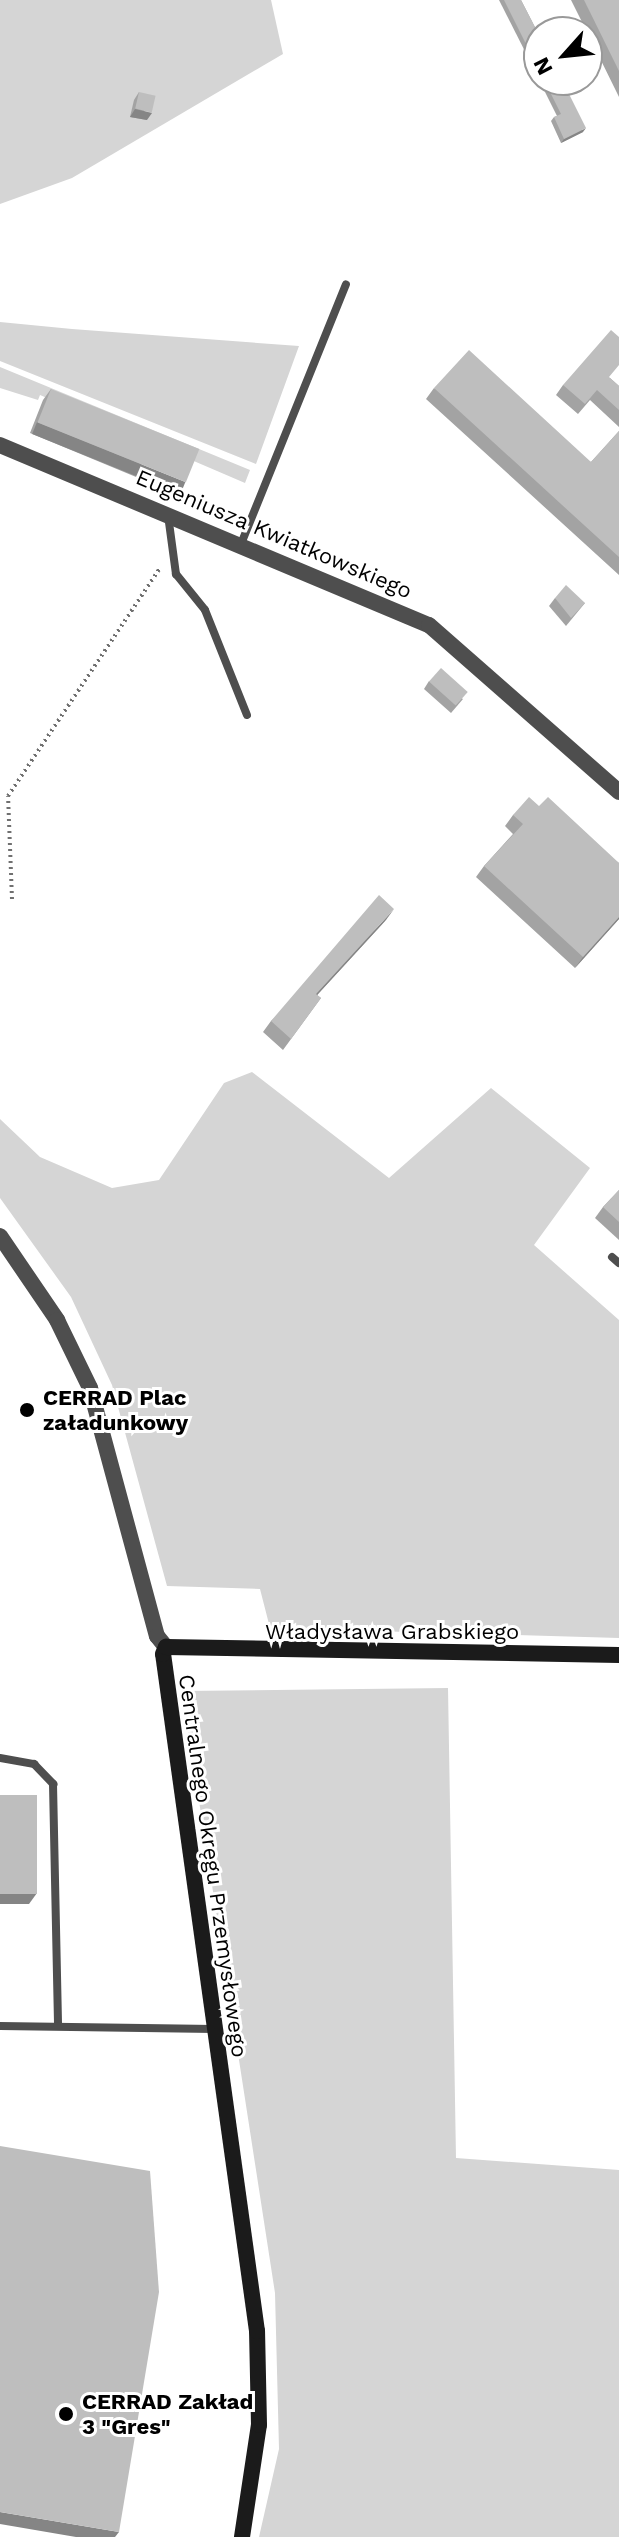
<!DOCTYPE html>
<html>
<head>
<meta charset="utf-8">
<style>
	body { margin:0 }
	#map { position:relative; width:619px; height:2537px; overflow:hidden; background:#fff; font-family:"Work Sans",sans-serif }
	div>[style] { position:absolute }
	.green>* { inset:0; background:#d5d5d5 }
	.path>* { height:4px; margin-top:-2px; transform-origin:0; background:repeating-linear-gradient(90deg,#707070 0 2px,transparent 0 6px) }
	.lane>* { height:8px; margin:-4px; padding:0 4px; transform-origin:4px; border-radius:4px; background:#4e4e4e }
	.street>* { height:16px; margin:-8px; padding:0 8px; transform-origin:8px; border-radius:8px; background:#4e4e4e }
	.secondary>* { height:16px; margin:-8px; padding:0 8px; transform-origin:8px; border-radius:8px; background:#1b1b1b }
	.wall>* { inset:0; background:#a3a3a3 }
	.shaded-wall>* { inset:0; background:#858585; transform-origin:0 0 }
	.building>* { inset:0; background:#bebebe; transform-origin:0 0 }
	.dots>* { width:22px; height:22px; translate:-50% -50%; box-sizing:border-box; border:4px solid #fff; border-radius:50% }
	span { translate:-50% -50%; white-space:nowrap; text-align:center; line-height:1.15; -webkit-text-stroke:6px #fff; paint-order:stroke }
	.street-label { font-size:22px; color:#000 }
	.poi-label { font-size:22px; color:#000; font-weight:700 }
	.left { translate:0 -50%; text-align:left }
	.north { position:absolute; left:523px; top:16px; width:80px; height:80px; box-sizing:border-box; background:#fff; border:2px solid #999; border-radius:50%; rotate:243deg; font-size:22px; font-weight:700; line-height:32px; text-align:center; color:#000 }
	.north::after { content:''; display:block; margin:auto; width:28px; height:36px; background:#000; clip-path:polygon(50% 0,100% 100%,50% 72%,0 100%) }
</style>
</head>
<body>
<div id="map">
	<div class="green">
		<div style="clip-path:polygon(0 0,271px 0,283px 54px,72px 178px,0 204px)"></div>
		<div style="clip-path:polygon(0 322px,72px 329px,299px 346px,256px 464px,0 361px)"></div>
		<div style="clip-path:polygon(0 367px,250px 470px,245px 483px,40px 395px,38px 400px,0 388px)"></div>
		<div style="clip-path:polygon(252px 1072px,389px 1178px,491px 1088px,590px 1168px,534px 1245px,619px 1320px,619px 1638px,270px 1628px,260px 1589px,167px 1586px,112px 1385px,71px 1297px,0 1198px,0 1119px,40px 1157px,112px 1188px,159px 1180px,224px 1083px)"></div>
		<div style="clip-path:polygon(448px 1688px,456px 2158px,619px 2170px,619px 2537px,259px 2537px,279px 2449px,275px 2293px,182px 1691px)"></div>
	</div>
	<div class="path">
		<div style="left:12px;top:899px;width:103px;rotate:-92.2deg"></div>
		<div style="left:8px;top:796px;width:275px;rotate:-56.3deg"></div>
	</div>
	<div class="lane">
		<div style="left:168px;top:515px;width:60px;rotate:82.3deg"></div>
		<div style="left:176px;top:574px;width:46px;rotate:51.1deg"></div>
		<div style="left:205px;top:610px;width:113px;rotate:68.2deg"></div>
		<div style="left:241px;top:544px;width:280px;rotate:-68deg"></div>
		<div style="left:612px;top:1257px;width:9px;rotate:41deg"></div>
		<div style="left:0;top:1758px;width:35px;rotate:10deg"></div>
		<div style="left:34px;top:1764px;width:28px;rotate:46deg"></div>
		<div style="left:53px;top:1784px;width:242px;rotate:88.8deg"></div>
		<div style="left:0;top:2026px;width:214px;rotate:0.8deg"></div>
	</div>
	<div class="street">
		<div style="left:0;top:445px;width:465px;rotate:22.8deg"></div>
		<div style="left:429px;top:625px;width:253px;rotate:41.3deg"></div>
		<div style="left:0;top:1236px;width:102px;rotate:55.8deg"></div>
		<div style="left:57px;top:1320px;width:76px;rotate:64.1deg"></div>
		<div style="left:90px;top:1388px;width:257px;rotate:74.9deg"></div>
		<div style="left:157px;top:1636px;width:14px;rotate:51deg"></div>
	</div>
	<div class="secondary">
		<div style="left:242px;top:2537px;width:113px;rotate:-81.4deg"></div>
		<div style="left:259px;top:2425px;width:94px;rotate:-91.2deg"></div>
		<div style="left:257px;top:2331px;width:683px;rotate:-97.9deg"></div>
		<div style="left:163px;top:1654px;width:8px;rotate:-67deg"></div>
		<div style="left:166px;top:1647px;width:453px;rotate:1deg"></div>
	</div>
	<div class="wall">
		<div style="clip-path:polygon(499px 0,521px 0,539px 35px,539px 79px)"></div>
		<div style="clip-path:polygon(571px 0,619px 0,619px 97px,587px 32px)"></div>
		<div style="clip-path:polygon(539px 80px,562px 80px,583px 132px,561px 143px,551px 121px,554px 117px,557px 116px)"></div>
		<div style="clip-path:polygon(139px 92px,147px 120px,130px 117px,134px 100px)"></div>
		<div style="clip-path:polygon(610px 378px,619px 386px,619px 427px,590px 400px,578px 414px,556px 395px,563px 385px)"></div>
		<div style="clip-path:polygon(434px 388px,591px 462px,619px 431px,619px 575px,426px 399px)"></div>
		<div style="clip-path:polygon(51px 389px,177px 494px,30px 433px,43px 400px)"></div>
		<div style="clip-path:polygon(555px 598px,585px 603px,566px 626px,549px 606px)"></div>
		<div style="clip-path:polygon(429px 681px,463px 699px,451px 713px,424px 689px)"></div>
		<div style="clip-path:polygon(539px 806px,619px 863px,619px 919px,575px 968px,476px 877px,484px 866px,513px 834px,505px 826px,513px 815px)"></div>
		<div style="clip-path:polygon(386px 920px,317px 995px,321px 998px,283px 1050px,263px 1032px,271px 1021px)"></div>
		<div style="clip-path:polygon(619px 1190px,619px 1240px,595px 1218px,603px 1207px)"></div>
	</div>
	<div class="shaded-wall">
		<div style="clip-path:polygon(135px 109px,152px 113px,147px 120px,130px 117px)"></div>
		<div style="clip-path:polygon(586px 128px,583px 132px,561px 143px,564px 139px)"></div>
		<div style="left:37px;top:422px;width:160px;height:13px;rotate:22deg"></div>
		<div style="clip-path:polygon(394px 909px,386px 920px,308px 1005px,316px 994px)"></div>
		<div style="clip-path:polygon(619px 917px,619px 919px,575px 968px,583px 957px)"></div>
		<div style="clip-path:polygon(37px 1893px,29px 1904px,0 1904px,0 1894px)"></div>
		<div style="clip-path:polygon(0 2512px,119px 2532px,115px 2537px,76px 2537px,0 2524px)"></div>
	</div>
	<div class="building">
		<div style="clip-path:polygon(504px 0,521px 0,539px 35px,539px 70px)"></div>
		<div style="clip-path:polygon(584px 0,619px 0,619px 71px)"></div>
		<div style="clip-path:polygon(544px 80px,562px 80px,586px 128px,564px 139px,554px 117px,561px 114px)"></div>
		<div style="left:139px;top:92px;width:17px;height:17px;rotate:13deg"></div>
		<div style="clip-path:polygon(611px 330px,619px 337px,619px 365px,609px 377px,619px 386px,619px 410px,597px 390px,585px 404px,563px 385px)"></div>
		<div style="clip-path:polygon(469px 350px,591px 462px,619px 431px,619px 557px,434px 388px)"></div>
		<div style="left:51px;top:389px;width:160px;height:36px;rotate:22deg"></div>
		<div style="clip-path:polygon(566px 585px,585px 603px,571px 618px,555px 598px)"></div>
		<div style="left:441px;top:668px;width:36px;height:18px;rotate:42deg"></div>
		<div style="clip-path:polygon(529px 797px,539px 806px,548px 797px,619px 863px,619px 917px,583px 957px,484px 866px,523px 824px,513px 815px)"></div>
		<div style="clip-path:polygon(379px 895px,394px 909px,316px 994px,321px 998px,291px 1039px,271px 1021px)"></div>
		<div style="clip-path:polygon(619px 1190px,619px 1222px,603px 1207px)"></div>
		<div style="left:0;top:1795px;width:37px;height:99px"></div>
		<div style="clip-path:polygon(0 2146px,150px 2171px,159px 2292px,119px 2532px,0 2512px)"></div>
	</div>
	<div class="dots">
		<div style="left:27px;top:1410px;background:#000"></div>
		<div style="left:66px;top:2414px;background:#000"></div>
	</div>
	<div class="street-label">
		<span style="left:274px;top:534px;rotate:23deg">Eugeniusza Kwiatkowskiego</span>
		<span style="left:392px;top:1632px">Władysława Grabskiego</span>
		<span style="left:213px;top:1866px;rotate:82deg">Centralnego Okręgu Przemysłowego</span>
	</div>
	<div class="poi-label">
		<span class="left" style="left:43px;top:1410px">CERRAD Plac<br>załadunkowy</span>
		<span class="left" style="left:82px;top:2414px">CERRAD Zakład<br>3 "Gres"</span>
	</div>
	<div class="north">N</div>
</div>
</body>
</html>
